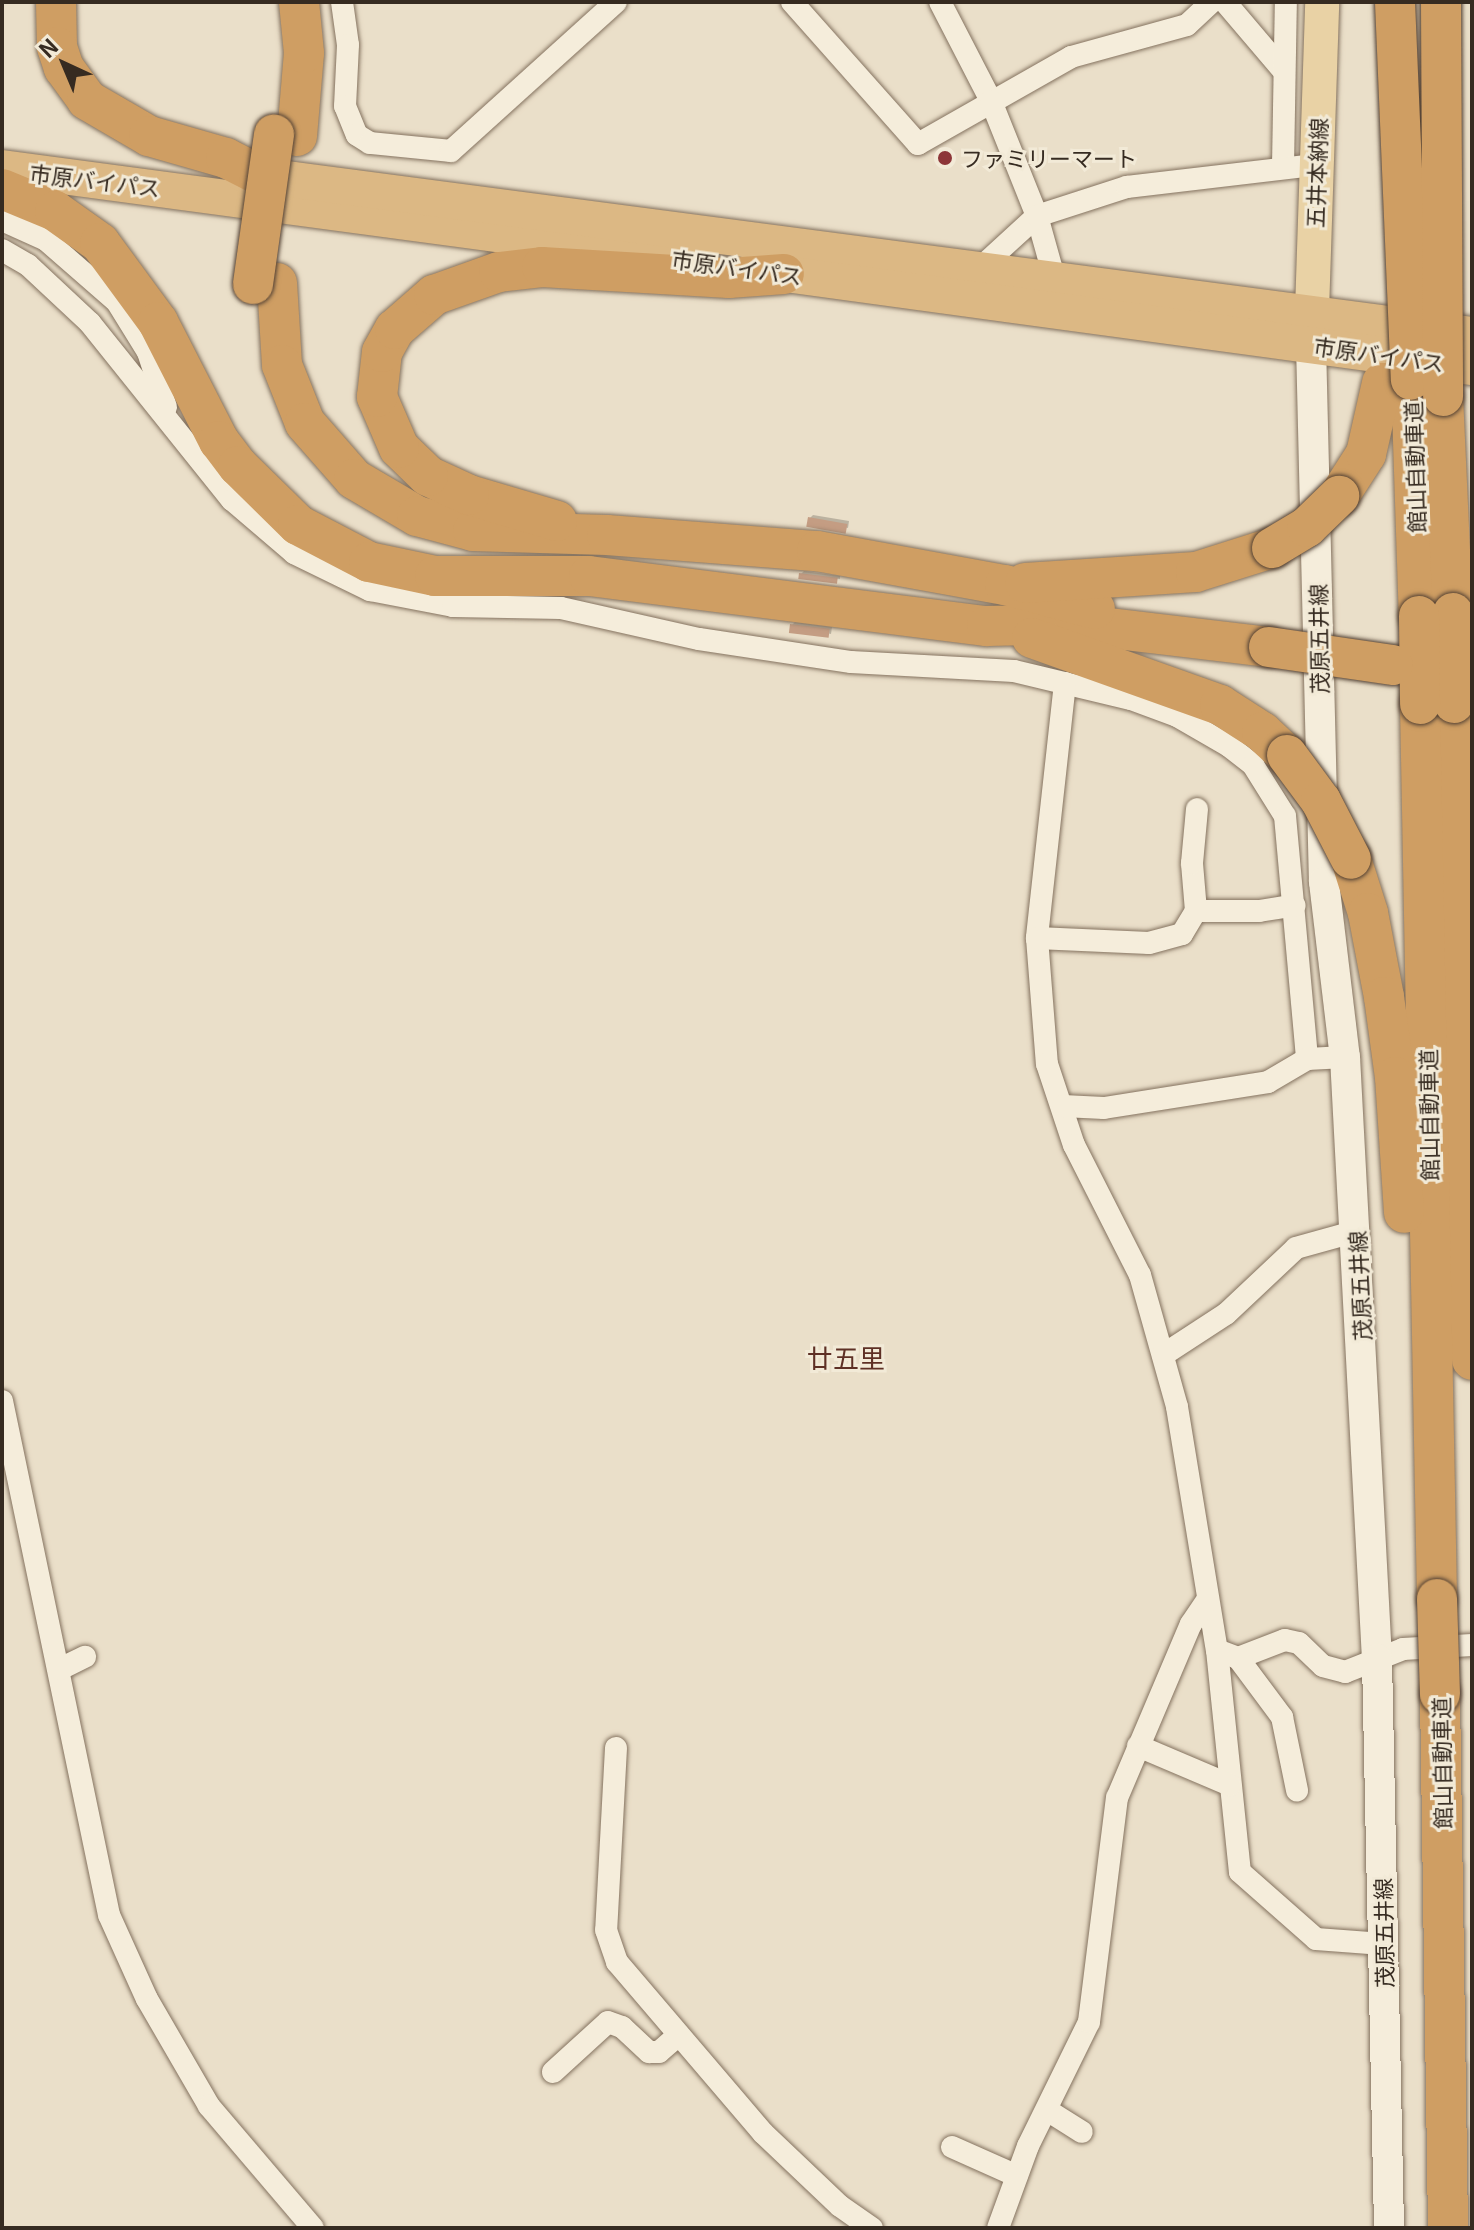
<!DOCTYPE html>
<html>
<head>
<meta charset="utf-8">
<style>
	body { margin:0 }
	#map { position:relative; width:1474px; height:2230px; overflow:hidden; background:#eadfc9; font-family:Georgia,"Noto Sans JP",serif }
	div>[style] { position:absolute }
	.shadow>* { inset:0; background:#0003 }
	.building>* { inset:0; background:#c49d83; transform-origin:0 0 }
	.roads { filter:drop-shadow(0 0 2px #84725f) drop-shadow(0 0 2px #84725f) }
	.minor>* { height:22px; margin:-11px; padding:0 11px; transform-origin:11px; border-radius:11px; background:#f5eddb }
	.secondary>* { height:30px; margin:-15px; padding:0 15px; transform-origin:15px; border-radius:15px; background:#f5eddb }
	.primary>* { height:34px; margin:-17px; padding:0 17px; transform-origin:17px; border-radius:17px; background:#e9d2a5 }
	.trunk>* { height:36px; margin:-18px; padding:0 18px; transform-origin:18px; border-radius:18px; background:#dcb884 }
	.motorway>* { height:40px; margin:-20px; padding:0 20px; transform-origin:20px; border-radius:20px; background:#cf9e63 }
	.bridges { filter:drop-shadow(0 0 2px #534133) drop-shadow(0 0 2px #534133) }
	.motorway-bridge>* { height:40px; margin:-20px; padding:0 20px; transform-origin:20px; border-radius:20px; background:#cf9e63 }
	.dots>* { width:22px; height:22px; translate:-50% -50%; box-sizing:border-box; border:4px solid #f2ead7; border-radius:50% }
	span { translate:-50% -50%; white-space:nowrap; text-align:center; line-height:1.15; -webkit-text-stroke:6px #f2ead7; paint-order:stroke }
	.poi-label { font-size:22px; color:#362b21 }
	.left { translate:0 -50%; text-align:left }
	.street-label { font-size:22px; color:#362b21 }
	.quarter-label { font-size:26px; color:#5e3025 }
	.frame { position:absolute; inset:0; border:4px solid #362b21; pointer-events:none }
	.north { position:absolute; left:24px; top:24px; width:80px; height:80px; -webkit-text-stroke:6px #f2ead7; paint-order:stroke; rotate:316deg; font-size:22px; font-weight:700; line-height:32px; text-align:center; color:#362b21 }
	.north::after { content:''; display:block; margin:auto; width:28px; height:36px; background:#362b21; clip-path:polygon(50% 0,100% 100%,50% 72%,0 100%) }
</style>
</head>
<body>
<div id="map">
	<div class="shadow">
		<div style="clip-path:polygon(813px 515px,849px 521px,848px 528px,810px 518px)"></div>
		<div style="clip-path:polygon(804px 571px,840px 576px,840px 579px,801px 574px)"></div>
		<div style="clip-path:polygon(795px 622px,832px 627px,831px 634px,792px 625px)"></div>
	</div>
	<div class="building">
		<div style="left:808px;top:517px;width:40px;height:10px;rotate:10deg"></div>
		<div style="left:799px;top:573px;width:39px;height:6px;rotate:7deg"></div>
		<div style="left:790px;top:624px;width:40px;height:9px;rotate:7deg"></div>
	</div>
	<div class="roads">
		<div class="minor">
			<div style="left:342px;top:2px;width:43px;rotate:82.1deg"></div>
			<div style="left:348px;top:45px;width:61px;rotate:92.8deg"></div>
			<div style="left:345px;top:106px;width:31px;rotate:68deg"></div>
			<div style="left:357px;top:135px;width:15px;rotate:32deg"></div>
			<div style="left:370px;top:143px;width:81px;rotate:5.6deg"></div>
			<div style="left:451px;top:151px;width:222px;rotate:-42.1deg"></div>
			<div style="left:792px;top:2px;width:190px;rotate:48.4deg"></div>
			<div style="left:918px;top:144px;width:176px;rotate:-29.6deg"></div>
			<div style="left:1071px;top:57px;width:120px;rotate:-15.4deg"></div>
			<div style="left:1187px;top:25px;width:34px;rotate:-43deg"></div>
			<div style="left:940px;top:2px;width:111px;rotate:62.7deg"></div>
			<div style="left:991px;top:101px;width:124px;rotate:68.2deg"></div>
			<div style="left:1037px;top:216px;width:63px;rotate:74.4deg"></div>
			<div style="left:1225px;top:2px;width:88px;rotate:49.6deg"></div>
			<div style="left:1283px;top:166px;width:164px;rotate:-89deg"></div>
			<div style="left:2px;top:220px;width:48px;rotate:24.4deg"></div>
			<div style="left:46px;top:240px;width:94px;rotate:41.1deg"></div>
			<div style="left:117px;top:302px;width:59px;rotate:58.2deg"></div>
			<div style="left:148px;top:352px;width:58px;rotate:71.9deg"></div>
			<div style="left:2px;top:250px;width:30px;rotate:30deg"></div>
			<div style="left:28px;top:265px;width:85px;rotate:43.1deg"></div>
			<div style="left:90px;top:323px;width:227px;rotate:51.3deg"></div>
			<div style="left:232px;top:500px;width:82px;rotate:40.5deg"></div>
			<div style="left:294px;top:553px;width:85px;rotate:26deg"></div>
			<div style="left:370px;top:590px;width:85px;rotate:10.9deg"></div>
			<div style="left:453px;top:606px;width:108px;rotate:1.1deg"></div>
			<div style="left:561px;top:608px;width:141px;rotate:12.7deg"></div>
			<div style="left:699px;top:639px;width:154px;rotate:8.6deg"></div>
			<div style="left:851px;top:662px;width:163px;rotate:3.2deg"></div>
			<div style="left:1014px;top:671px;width:120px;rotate:13.5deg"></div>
			<div style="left:1131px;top:699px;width:49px;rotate:20.3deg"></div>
			<div style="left:1177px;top:716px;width:60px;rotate:30deg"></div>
			<div style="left:1229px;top:746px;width:31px;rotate:38deg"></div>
			<div style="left:1253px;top:765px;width:60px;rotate:57.9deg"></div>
			<div style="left:1285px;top:816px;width:244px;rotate:84.8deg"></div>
			<div style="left:979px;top:269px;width:79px;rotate:-42.4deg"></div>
			<div style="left:1037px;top:216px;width:95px;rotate:-17.9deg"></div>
			<div style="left:1127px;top:187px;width:189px;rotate:-6.7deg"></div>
			<div style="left:1065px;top:683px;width:257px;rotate:96.3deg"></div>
			<div style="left:1037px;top:938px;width:126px;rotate:85.5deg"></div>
			<div style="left:1047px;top:1064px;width:85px;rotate:71.6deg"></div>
			<div style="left:1074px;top:1145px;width:146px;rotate:63.1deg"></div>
			<div style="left:1140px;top:1275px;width:137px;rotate:74.3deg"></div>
			<div style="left:1177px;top:1407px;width:246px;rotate:80.7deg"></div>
			<div style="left:1217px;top:1650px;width:22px;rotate:21deg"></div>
			<div style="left:1238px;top:1658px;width:50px;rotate:-21deg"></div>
			<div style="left:1285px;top:1640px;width:14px;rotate:12deg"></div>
			<div style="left:1299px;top:1643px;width:33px;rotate:44deg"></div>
			<div style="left:1323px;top:1666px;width:23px;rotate:15deg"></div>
			<div style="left:1345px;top:1672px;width:62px;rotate:-21.6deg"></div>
			<div style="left:1403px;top:1649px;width:69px;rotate:-3.3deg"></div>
			<div style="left:1196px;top:911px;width:63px"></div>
			<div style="left:1259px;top:911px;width:36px;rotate:-9deg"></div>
			<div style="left:1037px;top:938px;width:112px;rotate:2.6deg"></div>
			<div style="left:1149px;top:943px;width:34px;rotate:-15deg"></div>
			<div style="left:1182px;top:934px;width:27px;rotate:-59deg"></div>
			<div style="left:1196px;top:911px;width:48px;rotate:-94.8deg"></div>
			<div style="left:1192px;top:863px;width:54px;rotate:-84.7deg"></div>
			<div style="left:1063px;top:1106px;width:41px;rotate:2.8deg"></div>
			<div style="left:1104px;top:1108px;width:166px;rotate:-9deg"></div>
			<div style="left:1268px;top:1082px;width:45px;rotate:-30.5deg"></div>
			<div style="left:1307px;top:1059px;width:38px;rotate:-3deg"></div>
			<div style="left:1163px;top:1355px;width:75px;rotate:-33.1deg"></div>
			<div style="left:1226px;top:1314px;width:96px;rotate:-43.3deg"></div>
			<div style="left:1296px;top:1248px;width:63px;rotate:-15.6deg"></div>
			<div style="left:2px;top:1401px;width:525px;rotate:78.24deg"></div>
			<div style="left:109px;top:1915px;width:92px;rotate:65.7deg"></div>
			<div style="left:147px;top:1999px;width:124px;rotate:59.9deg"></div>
			<div style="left:209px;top:2106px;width:160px;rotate:49.6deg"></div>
			<div style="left:1217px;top:1650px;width:223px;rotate:84.1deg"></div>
			<div style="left:1240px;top:1872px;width:101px;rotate:41.4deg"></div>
			<div style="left:1316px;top:1939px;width:67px;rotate:4.3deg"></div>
			<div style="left:1238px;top:1658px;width:74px;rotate:53.3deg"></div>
			<div style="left:1282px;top:1717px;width:75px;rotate:78.4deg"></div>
			<div style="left:60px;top:1669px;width:28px;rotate:-26deg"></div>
			<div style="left:1138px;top:1746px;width:100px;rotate:23deg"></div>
			<div style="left:616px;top:1748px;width:182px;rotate:93.1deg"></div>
			<div style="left:606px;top:1930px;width:34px;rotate:71deg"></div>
			<div style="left:617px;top:1962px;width:225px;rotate:49.5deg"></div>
			<div style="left:763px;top:2133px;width:106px;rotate:43.5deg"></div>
			<div style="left:840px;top:2206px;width:39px;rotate:35deg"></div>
			<div style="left:553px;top:2072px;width:74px;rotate:-42.3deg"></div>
			<div style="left:608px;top:2022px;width:15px;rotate:20deg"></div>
			<div style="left:622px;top:2027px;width:37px;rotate:43deg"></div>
			<div style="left:649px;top:2052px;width:10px"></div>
			<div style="left:659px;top:2052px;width:23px;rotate:-41deg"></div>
			<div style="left:1047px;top:2110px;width:41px;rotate:32.2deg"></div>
			<div style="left:952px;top:2147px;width:71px;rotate:24deg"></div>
			<div style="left:998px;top:2228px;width:87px;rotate:-69.9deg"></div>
			<div style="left:1028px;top:2146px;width:138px;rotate:-63.8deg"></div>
			<div style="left:1089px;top:2022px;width:226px;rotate:-82.9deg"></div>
			<div style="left:1117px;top:1798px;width:189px;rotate:-67deg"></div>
			<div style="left:1191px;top:1624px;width:30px;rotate:-56deg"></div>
		</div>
		<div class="secondary">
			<div style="left:1311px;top:344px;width:538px;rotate:88.62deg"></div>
			<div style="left:1324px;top:882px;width:176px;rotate:83.2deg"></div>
			<div style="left:1345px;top:1057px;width:603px;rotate:86.96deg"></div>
			<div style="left:1377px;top:1659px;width:569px;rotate:88.79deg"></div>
		</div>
		<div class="primary">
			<div style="left:1311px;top:341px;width:339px;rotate:-88.1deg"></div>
		</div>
		<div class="trunk">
			<div style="left:2px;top:168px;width:686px;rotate:7.62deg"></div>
			<div style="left:242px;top:173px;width:1241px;rotate:7.5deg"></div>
			<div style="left:756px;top:270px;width:723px;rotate:7.72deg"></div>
		</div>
		<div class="motorway">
			<div style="left:56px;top:2px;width:45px;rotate:88.7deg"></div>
			<div style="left:57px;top:47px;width:22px;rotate:72deg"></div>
			<div style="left:64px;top:68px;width:39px;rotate:54deg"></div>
			<div style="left:87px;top:100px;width:72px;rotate:30.1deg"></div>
			<div style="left:149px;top:136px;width:80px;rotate:15.9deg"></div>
			<div style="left:226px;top:158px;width:38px;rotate:27deg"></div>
			<div style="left:297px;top:136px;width:83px;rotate:-85.2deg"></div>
			<div style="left:304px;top:53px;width:51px;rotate:-95.6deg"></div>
			<div style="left:2px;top:189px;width:57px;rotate:22.5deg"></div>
			<div style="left:55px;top:211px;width:55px;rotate:35.4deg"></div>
			<div style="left:100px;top:243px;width:98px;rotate:53.7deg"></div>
			<div style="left:158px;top:322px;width:134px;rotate:62.9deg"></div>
			<div style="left:219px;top:441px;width:31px;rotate:53deg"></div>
			<div style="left:238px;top:466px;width:84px;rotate:44.5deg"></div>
			<div style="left:298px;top:525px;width:80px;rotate:27.5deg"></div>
			<div style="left:369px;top:562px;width:67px;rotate:12deg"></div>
			<div style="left:435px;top:576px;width:154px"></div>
			<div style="left:589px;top:576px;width:401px;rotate:7.2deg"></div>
			<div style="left:987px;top:626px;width:88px;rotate:-1.3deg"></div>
			<div style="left:1075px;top:624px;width:195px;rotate:6.8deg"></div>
			<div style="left:277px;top:283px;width:82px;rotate:86.5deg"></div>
			<div style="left:282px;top:365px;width:62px;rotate:68.4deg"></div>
			<div style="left:305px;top:423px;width:74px;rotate:48.8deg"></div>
			<div style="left:354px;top:479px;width:73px;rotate:30.4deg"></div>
			<div style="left:417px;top:516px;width:58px;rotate:15deg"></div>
			<div style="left:473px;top:531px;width:134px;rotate:1.7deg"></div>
			<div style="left:607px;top:535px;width:211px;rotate:4.4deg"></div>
			<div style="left:817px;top:551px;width:191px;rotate:10.3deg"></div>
			<div style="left:1005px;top:585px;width:93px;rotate:14.9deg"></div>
			<div style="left:1411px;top:380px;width:236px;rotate:88.1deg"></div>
			<div style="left:1443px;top:396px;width:217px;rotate:87.4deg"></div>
			<div style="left:1339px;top:496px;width:50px;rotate:-57.3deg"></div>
			<div style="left:1366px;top:454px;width:73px;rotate:-77.3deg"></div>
			<div style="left:557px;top:521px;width:92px;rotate:-163.5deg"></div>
			<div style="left:469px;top:495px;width:45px;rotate:-155.1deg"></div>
			<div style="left:428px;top:476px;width:40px;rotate:-136deg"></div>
			<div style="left:399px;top:448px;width:56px;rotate:-113.3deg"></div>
			<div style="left:377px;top:397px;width:45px;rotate:-83.7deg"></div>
			<div style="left:382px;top:352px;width:26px;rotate:-61deg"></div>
			<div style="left:395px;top:329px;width:52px;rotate:-41.1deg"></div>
			<div style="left:434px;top:295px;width:69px;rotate:-19.5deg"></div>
			<div style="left:499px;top:272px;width:43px;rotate:-6.6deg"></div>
			<div style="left:542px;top:267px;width:187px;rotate:3.4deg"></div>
			<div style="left:729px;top:278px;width:55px;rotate:-4.2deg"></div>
			<div style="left:1025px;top:583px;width:171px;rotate:-3.7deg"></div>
			<div style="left:1196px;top:572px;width:80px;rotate:-17.5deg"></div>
			<div style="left:1032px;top:638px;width:200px;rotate:19.6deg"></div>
			<div style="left:1220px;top:705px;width:50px;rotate:32.7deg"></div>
			<div style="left:1262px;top:732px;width:34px;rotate:43deg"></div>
			<div style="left:1454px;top:703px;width:657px;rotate:88.43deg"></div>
			<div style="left:1420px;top:704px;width:895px;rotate:88.91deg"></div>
			<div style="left:1351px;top:859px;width:57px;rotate:72.5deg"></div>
			<div style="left:1368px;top:913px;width:86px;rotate:79.2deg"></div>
			<div style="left:1384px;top:997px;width:81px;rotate:82.2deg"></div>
			<div style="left:1395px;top:1077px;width:136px;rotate:86.2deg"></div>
			<div style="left:1440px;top:1694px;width:534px;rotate:89.14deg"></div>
		</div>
	</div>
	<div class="bridges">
		<div class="motorway-bridge">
			<div style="left:1395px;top:2px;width:378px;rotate:87.6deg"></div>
			<div style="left:1441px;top:2px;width:394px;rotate:89.7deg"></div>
			<div style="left:253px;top:284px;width:151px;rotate:-82deg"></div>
			<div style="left:1272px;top:548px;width:41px;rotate:-31deg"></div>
			<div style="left:1307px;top:527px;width:45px;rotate:-44.1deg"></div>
			<div style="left:1453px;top:613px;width:90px;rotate:89.4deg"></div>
			<div style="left:1419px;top:616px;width:88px;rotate:89.3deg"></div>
			<div style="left:1269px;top:647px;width:125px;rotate:8.3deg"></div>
			<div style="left:1287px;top:755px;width:57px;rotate:53.5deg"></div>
			<div style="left:1321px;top:801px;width:65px;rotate:62.7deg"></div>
			<div style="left:1437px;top:1599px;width:95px;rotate:88.2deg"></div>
		</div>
	</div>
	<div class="dots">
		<div style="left:945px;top:158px;background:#8d3638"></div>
	</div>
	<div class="poi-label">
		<span class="left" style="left:961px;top:158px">ファミリーマート</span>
	</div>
	<div class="street-label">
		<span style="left:1316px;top:173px;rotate:-88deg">五井本納線</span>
		<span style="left:95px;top:180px;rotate:7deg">市原バイパス</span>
		<span style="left:737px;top:267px;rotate:8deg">市原バイパス</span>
		<span style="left:1379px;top:354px;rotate:8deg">市原バイパス</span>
		<span style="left:1414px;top:467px;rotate:-92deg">館山自動車道</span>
		<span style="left:1318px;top:639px;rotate:-91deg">茂原五井線</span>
		<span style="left:1428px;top:1115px;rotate:-91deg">館山自動車道</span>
		<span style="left:1359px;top:1286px;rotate:-93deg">茂原五井線</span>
		<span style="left:1441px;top:1763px;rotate:-91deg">館山自動車道</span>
		<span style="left:1383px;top:1933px;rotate:-91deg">茂原五井線</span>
	</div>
	<div class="quarter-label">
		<span style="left:846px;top:1357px">廿五里</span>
	</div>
	<div class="frame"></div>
	<div class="north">N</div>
</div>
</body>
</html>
